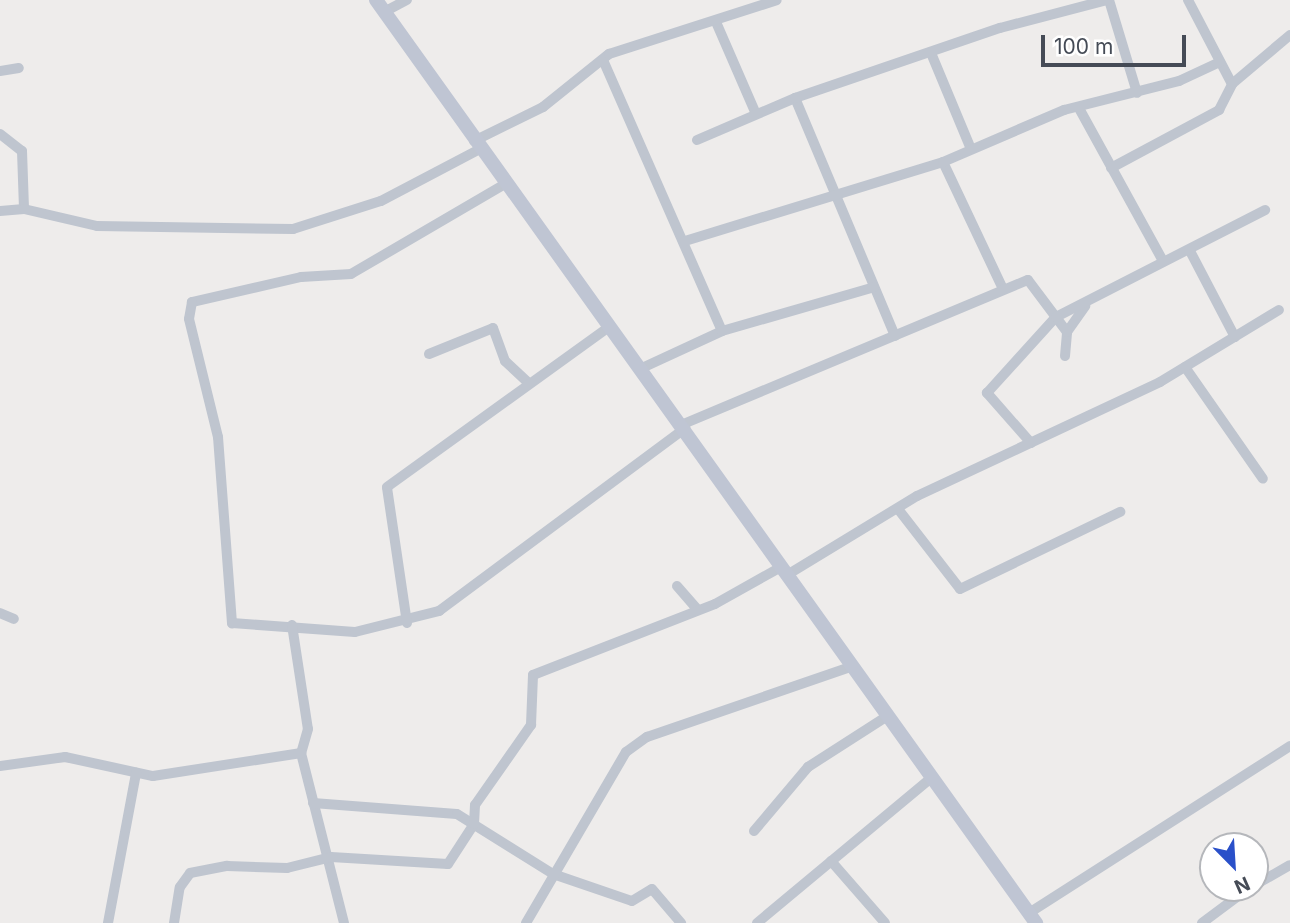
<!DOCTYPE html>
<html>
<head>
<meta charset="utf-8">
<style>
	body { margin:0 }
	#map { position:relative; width:1290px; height:923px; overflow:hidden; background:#eeeceb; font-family:Inter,sans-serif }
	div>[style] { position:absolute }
	.street>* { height:10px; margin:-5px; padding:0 5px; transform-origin:5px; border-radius:5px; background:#bfc5cf }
	.secondary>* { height:14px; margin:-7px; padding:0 7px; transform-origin:7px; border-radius:7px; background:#bfc5d3 }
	span { translate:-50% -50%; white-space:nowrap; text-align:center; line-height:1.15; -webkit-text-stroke:5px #fff; paint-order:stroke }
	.north { position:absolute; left:1199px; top:832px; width:70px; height:70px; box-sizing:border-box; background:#fff; border:2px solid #b5b7bb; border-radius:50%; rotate:156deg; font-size:19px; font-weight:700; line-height:28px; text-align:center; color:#454b56 }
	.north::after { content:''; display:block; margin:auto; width:24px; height:32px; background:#2a50c9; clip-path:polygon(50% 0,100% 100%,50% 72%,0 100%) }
	.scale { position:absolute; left:1041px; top:35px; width:145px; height:32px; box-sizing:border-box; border:4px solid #454b56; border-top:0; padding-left:9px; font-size:21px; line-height:24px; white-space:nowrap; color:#454b56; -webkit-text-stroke:5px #fff; paint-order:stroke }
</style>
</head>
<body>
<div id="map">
	<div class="street">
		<div style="left:1109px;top:0;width:97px;rotate:73.2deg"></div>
		<div style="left:1188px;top:0;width:95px;rotate:62.4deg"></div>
		<div style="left:384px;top:12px;width:26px;rotate:-28deg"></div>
		<div style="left:716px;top:22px;width:100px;rotate:66.5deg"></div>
		<div style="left:931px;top:53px;width:104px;rotate:67.4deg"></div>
		<div style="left:603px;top:60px;width:296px;rotate:66.3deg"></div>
		<div style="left:0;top:71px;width:19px;rotate:-9deg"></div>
		<div style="left:795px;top:98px;width:258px;rotate:67.2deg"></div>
		<div style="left:1080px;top:110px;width:172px;rotate:61.2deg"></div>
		<div style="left:0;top:134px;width:28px;rotate:38deg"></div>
		<div style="left:22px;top:151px;width:58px;rotate:88deg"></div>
		<div style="left:697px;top:140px;width:107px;rotate:-23.2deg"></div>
		<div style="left:795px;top:98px;width:217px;rotate:-18.9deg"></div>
		<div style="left:1000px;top:28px;width:111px;rotate:-14.7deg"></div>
		<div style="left:474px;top:141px;width:77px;rotate:-26.2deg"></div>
		<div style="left:543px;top:107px;width:85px;rotate:-38.8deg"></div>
		<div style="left:609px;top:54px;width:176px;rotate:-17.8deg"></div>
		<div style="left:943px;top:162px;width:140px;rotate:64.7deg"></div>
		<div style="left:1111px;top:168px;width:123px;rotate:-28.2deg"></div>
		<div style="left:1219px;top:110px;width:29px;rotate:-63deg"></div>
		<div style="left:1232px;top:84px;width:76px;rotate:-40.2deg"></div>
		<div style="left:505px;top:184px;width:178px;rotate:149.7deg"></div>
		<div style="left:351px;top:274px;width:50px;rotate:176.6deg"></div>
		<div style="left:301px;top:277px;width:112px;rotate:167.1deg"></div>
		<div style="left:192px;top:302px;width:17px;rotate:100deg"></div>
		<div style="left:189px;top:319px;width:122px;rotate:76.2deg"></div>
		<div style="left:218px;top:437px;width:187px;rotate:85.7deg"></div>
		<div style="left:232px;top:623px;width:123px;rotate:4.2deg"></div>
		<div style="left:355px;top:632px;width:87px;rotate:-14deg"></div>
		<div style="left:439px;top:611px;width:307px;rotate:-36.6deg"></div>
		<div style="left:0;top:211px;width:24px;rotate:-5deg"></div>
		<div style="left:24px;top:209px;width:75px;rotate:13.1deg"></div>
		<div style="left:97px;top:226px;width:196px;rotate:0.9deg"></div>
		<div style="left:293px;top:229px;width:92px;rotate:-17.7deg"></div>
		<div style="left:381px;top:201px;width:112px;rotate:-27.7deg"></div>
		<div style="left:685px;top:241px;width:270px;rotate:-17deg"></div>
		<div style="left:943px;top:162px;width:132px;rotate:-23.3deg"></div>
		<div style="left:1064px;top:110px;width:119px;rotate:-14.2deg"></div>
		<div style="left:1179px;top:81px;width:45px;rotate:-24.9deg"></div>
		<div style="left:1190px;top:251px;width:97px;rotate:62.4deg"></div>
		<div style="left:429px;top:354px;width:69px;rotate:-22.1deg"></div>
		<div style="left:493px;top:328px;width:35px;rotate:70deg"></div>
		<div style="left:505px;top:361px;width:33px;rotate:43deg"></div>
		<div style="left:1065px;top:356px;width:24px;rotate:-85deg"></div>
		<div style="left:1067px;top:332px;width:32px;rotate:-55deg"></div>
		<div style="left:1185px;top:367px;width:136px;rotate:55.1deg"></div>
		<div style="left:642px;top:368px;width:88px;rotate:-24.8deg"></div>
		<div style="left:722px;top:331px;width:158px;rotate:-16.1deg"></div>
		<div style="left:681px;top:425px;width:376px;rotate:-22.7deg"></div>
		<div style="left:1028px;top:280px;width:65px;rotate:53.1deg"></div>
		<div style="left:1031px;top:443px;width:67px;rotate:-131.3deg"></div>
		<div style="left:987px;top:393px;width:103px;rotate:-47.8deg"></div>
		<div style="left:1056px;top:317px;width:235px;rotate:-27.1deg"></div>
		<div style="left:898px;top:509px;width:101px;rotate:52.2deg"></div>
		<div style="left:960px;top:589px;width:178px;rotate:-25.7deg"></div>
		<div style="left:787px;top:575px;width:152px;rotate:-31.3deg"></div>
		<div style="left:917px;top:496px;width:268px;rotate:-25.1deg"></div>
		<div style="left:1160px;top:382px;width:139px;rotate:-31.2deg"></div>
		<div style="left:677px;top:586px;width:30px;rotate:49deg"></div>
		<div style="left:0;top:613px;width:15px;rotate:23deg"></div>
		<div style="left:407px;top:623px;width:137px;rotate:-98.4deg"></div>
		<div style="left:387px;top:487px;width:274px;rotate:-35.8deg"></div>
		<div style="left:292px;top:625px;width:105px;rotate:81.3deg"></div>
		<div style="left:308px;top:729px;width:25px;rotate:106deg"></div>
		<div style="left:301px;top:753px;width:175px;rotate:75.8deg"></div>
		<div style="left:0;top:766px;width:66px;rotate:-7.9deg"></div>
		<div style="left:65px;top:757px;width:90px;rotate:12.2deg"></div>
		<div style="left:153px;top:776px;width:150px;rotate:-8.8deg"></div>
		<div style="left:313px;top:803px;width:144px;rotate:4.4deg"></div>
		<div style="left:457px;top:814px;width:113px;rotate:32deg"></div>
		<div style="left:553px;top:874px;width:83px;rotate:18.9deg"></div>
		<div style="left:632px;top:901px;width:23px;rotate:-31deg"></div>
		<div style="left:652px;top:889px;width:45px;rotate:49.5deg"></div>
		<div style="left:754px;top:831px;width:84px;rotate:-49.8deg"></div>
		<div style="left:808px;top:767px;width:93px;rotate:-32.7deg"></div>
		<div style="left:831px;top:861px;width:82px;rotate:48.9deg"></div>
		<div style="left:1255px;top:885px;width:40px;rotate:-29.7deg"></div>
		<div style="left:1029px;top:913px;width:310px;rotate:-32.6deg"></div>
		<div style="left:108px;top:923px;width:153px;rotate:-79.4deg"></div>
		<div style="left:174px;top:923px;width:36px;rotate:-81deg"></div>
		<div style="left:180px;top:887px;width:17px;rotate:-54deg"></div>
		<div style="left:190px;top:873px;width:38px;rotate:-11deg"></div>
		<div style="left:227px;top:866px;width:60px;rotate:1.9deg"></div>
		<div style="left:287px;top:868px;width:45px;rotate:-14deg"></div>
		<div style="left:331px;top:857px;width:117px;rotate:3.4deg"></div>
		<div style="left:448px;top:864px;width:48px;rotate:-57deg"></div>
		<div style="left:474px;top:824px;width:19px;rotate:-87deg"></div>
		<div style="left:475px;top:805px;width:98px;rotate:-55deg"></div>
		<div style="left:531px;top:725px;width:50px;rotate:-87.7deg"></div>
		<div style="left:533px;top:675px;width:195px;rotate:-21.3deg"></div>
		<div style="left:715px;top:604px;width:76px;rotate:-29.3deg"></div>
		<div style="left:526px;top:923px;width:198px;rotate:-59.7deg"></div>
		<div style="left:626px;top:752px;width:26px;rotate:-36deg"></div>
		<div style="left:647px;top:737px;width:215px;rotate:-19deg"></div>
		<div style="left:757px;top:923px;width:228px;rotate:-39.8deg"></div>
		<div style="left:1202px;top:923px;width:59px;rotate:-36.7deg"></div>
	</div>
	<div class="secondary">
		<div style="left:376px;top:0;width:1135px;rotate:54.43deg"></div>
	</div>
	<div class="north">N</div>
	<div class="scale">100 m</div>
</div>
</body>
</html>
